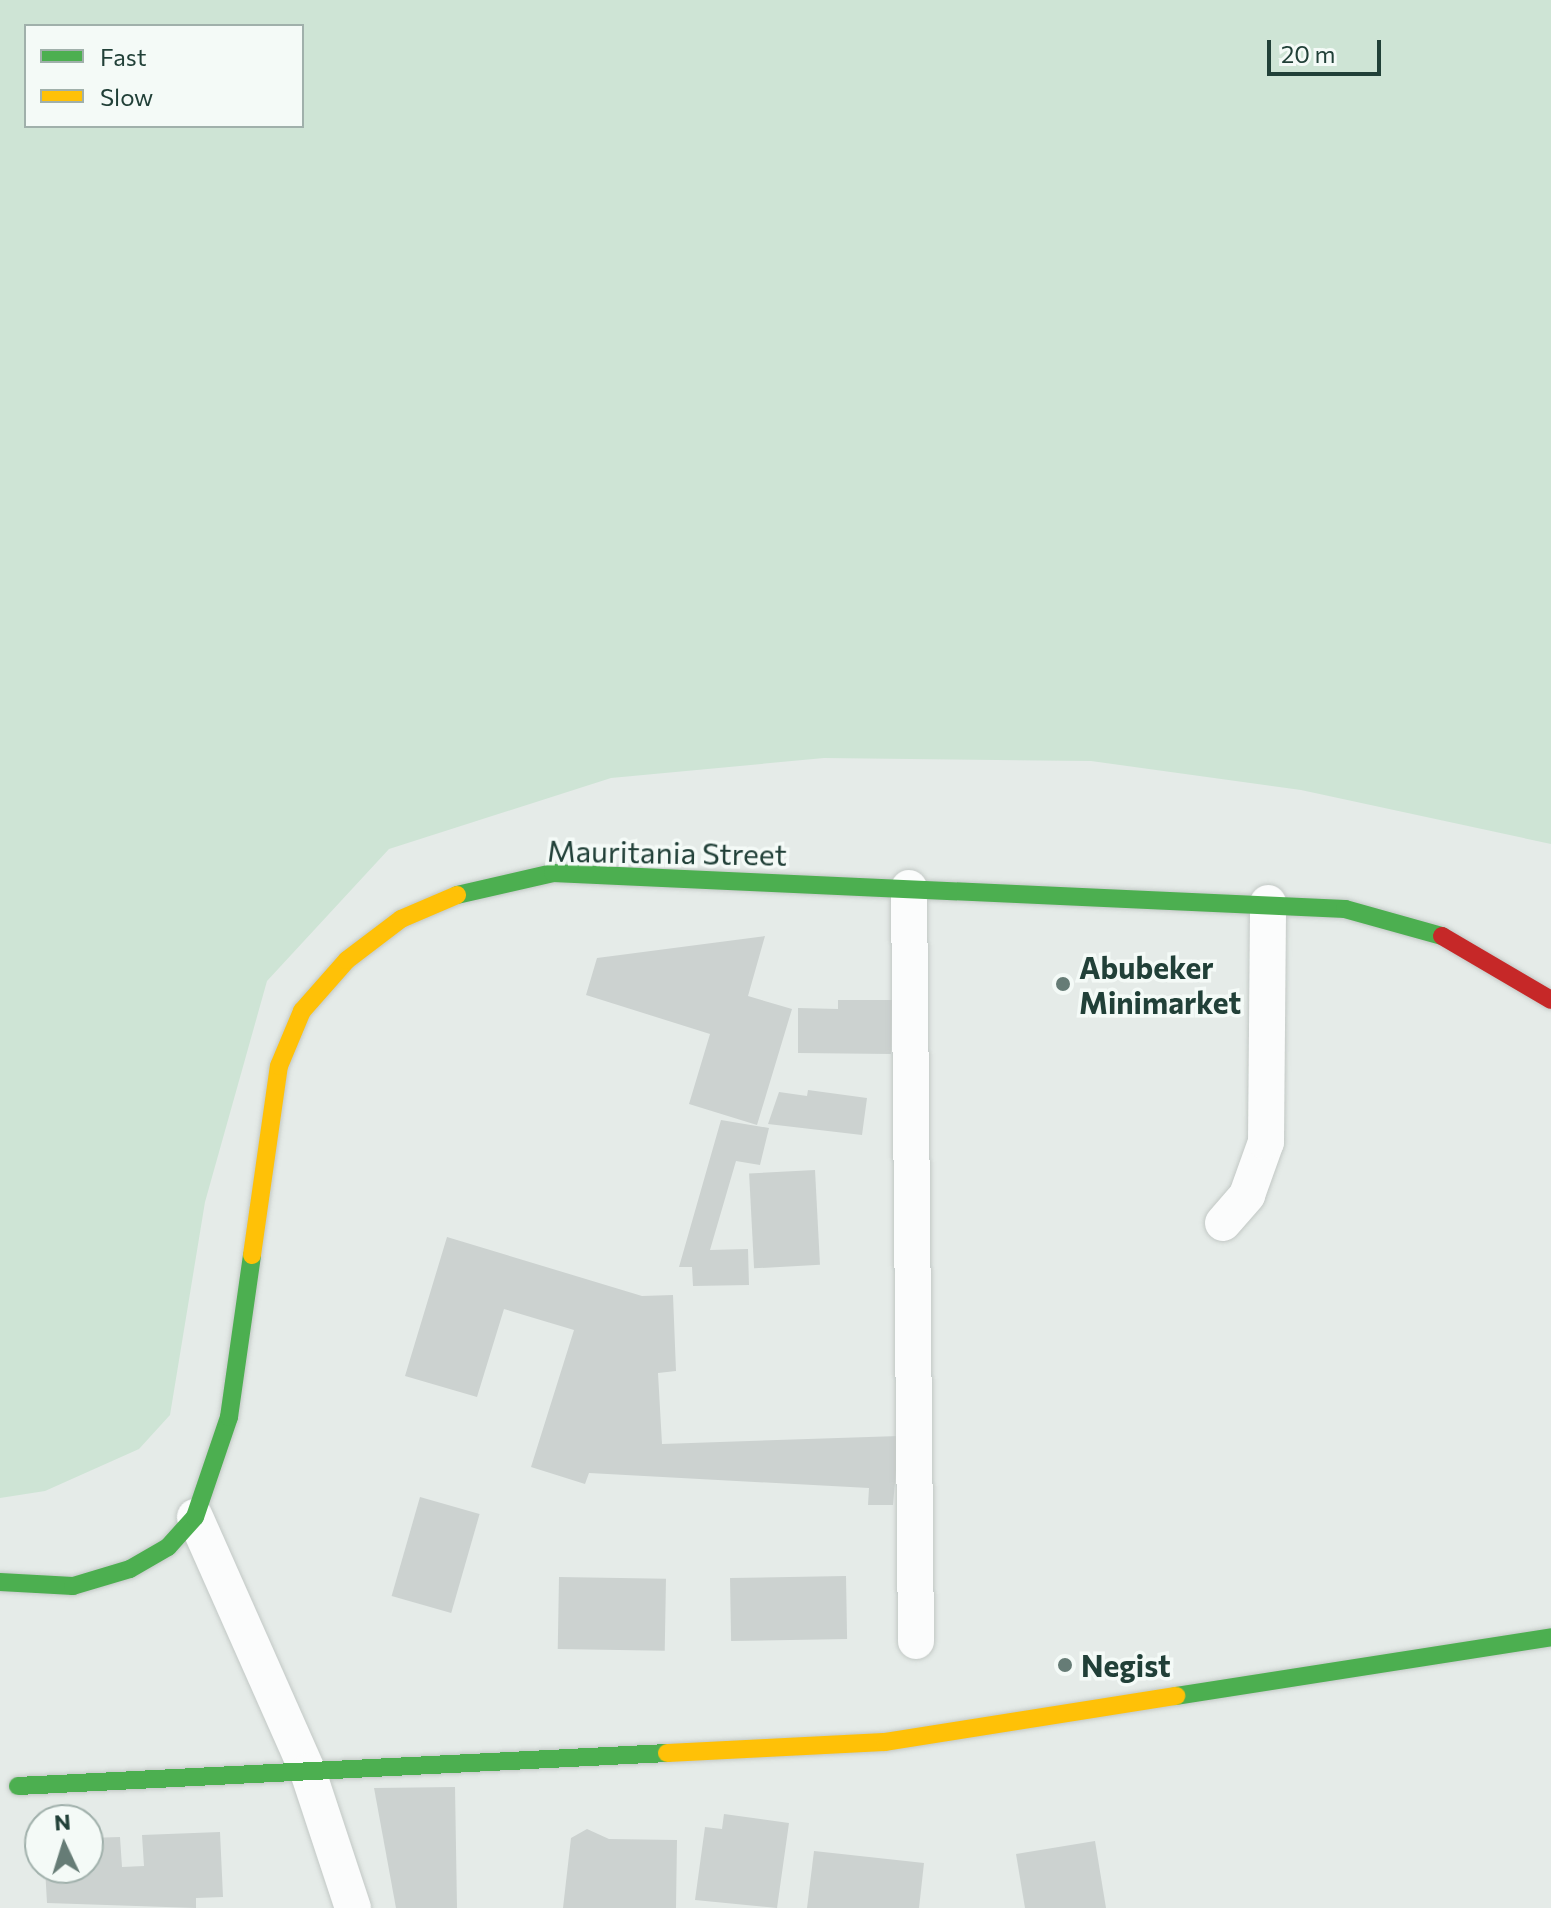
<!DOCTYPE html>
<html>
<head>
<meta charset="utf-8">
<style>
	body { margin:0 }
	#map { position:relative; width:1551px; height:1908px; overflow:hidden; background:#e5ebe8; font-family:Commissioner,sans-serif }
	div>[style] { position:absolute }
	.green>* { inset:0; background:#cee4d5 }
	.building>* { inset:0; background:#ccd2d0; transform-origin:0 0 }
	.roads { filter:drop-shadow(0 0 2px #c2c8c5) drop-shadow(0 0 2px #c2c8c5) }
	.street>* { height:36px; margin:-18px; padding:0 18px; transform-origin:18px; border-radius:18px; background:#fbfcfc }
	.fast>* { height:18px; margin:-9px; padding:0 9px; transform-origin:9px; border-radius:9px; background:#4caf50 }
	.slow>* { height:18px; margin:-9px; padding:0 9px; transform-origin:9px; border-radius:9px; background:#ffc107 }
	.jam>* { height:18px; margin:-9px; padding:0 9px; transform-origin:9px; border-radius:9px; background:#c62828 }
	.dots>* { width:22px; height:22px; translate:-50% -50%; box-sizing:border-box; border:4px solid #f4faf7; border-radius:50% }
	span { translate:-50% -50%; white-space:nowrap; text-align:center; line-height:1.15; -webkit-text-stroke:7px #f4faf7; paint-order:stroke }
	.street-label { font-size:30px; color:#214038 }
	.poi-label { font-size:30px; color:#214038; font-weight:700 }
	.left { translate:0 -50%; text-align:left }
	.legend { position:absolute; left:24px; top:24px; width:280px; height:104px; box-sizing:border-box; background:#f4faf7; border:2px solid #a0b0ab; margin:0; padding:10px 14px; list-style:none; font-size:24px; color:#214038 }
	.legend li { display:flex; align-items:center; gap:16px; height:40px }
	.legend b { width:40px; border:2px solid #a0b0ab }
	.north { position:absolute; left:24px; top:1804px; width:80px; height:80px; box-sizing:border-box; background:#f4faf7; border:2px solid #a0b0ab; border-radius:50%; rotate:356deg; font-size:22px; font-weight:700; line-height:32px; text-align:center; color:#214038 }
	.north::after { content:''; display:block; margin:auto; width:28px; height:36px; background:#667c76; clip-path:polygon(50% 0,100% 100%,50% 72%,0 100%) }
	.scale { position:absolute; left:1267px; top:40px; width:114px; height:36px; box-sizing:border-box; border:4px solid #214038; border-top:0; padding-left:10px; font-size:24px; line-height:28px; white-space:nowrap; color:#214038; -webkit-text-stroke:6px #f4faf7; paint-order:stroke }
</style>
</head>
<body>
<div id="map">
	<div class="green">
		<div style="clip-path:polygon(evenodd,0 0,1551px 0,1551px 844px,1301px 790px,1091px 761px,824px 758px,611px 778px,389px 849px,267px 981px,205px 1202px,170px 1415px,139px 1449px,45px 1491px,0 1498px,0 0,26px 26px,302px 26px,302px 126px,26px 126px,26px 26px)"></div>
	</div>
	<div class="building">
		<div style="clip-path:polygon(765px 936px,748px 996px,792px 1009px,757px 1125px,689px 1104px,710px 1034px,586px 995px,597px 958px)"></div>
		<div style="clip-path:polygon(838px 1000px,892px 1000px,891px 1054px,798px 1053px,798px 1008px,838px 1009px)"></div>
		<div style="clip-path:polygon(808px 1090px,867px 1098px,862px 1135px,768px 1124px,779px 1092px,807px 1096px)"></div>
		<div style="clip-path:polygon(721px 1120px,769px 1128px,760px 1165px,736px 1161px,710px 1250px,748px 1249px,749px 1285px,693px 1286px,692px 1267px,679px 1267px)"></div>
		<div style="left:815px;top:1170px;width:95px;height:66px;rotate:87deg"></div>
		<div style="clip-path:polygon(447px 1237px,642px 1296px,673px 1295px,676px 1371px,658px 1373px,662px 1444px,899px 1436px,893px 1505px,868px 1505px,869px 1488px,589px 1473px,585px 1484px,531px 1467px,574px 1330px,504px 1309px,477px 1397px,405px 1376px)"></div>
		<div style="left:420px;top:1497px;width:62px;height:103px;rotate:16deg"></div>
		<div style="left:846px;top:1576px;width:63px;height:116px;rotate:89deg"></div>
		<div style="left:559px;top:1577px;width:107px;height:72px;rotate:1deg"></div>
		<div style="clip-path:polygon(455px 1787px,457px 1908px,396px 1908px,374px 1788px)"></div>
		<div style="clip-path:polygon(724px 1814px,789px 1823px,777px 1908px,695px 1900px,705px 1827px,722px 1829px)"></div>
		<div style="clip-path:polygon(587px 1829px,609px 1839px,677px 1840px,676px 1908px,563px 1908px,571px 1838px)"></div>
		<div style="clip-path:polygon(220px 1832px,223px 1897px,196px 1898px,196px 1908px,47px 1903px,45px 1868px,88px 1868px,88px 1838px,120px 1837px,122px 1867px,144px 1866px,142px 1835px)"></div>
		<div style="clip-path:polygon(1095px 1841px,1106px 1908px,1025px 1908px,1016px 1854px)"></div>
		<div style="clip-path:polygon(814px 1851px,924px 1863px,919px 1908px,807px 1908px)"></div>
	</div>
	<div class="roads">
		<div class="street">
			<div style="left:909px;top:888px;width:753px;rotate:89.47deg"></div>
			<div style="left:1223px;top:1223px;width:37px;rotate:-49deg"></div>
			<div style="left:1247px;top:1195px;width:56px;rotate:-70.3deg"></div>
			<div style="left:1266px;top:1142px;width:239px;rotate:-89.5deg"></div>
			<div style="left:195px;top:1517px;width:279px;rotate:66.1deg"></div>
			<div style="left:308px;top:1772px;width:143px;rotate:71.7deg"></div>
		</div>
		<div class="fast">
			<div style="left:457px;top:895px;width:98px;rotate:-12.9deg"></div>
			<div style="left:553px;top:873px;width:793px;rotate:2.6deg"></div>
			<div style="left:1345px;top:909px;width:101px;rotate:15.6deg"></div>
			<div style="left:0;top:1582px;width:73px;rotate:3.1deg"></div>
			<div style="left:73px;top:1586px;width:59px;rotate:-16.6deg"></div>
			<div style="left:130px;top:1569px;width:44px;rotate:-30.1deg"></div>
			<div style="left:168px;top:1547px;width:40px;rotate:-48deg"></div>
			<div style="left:195px;top:1517px;width:106px;rotate:-71.2deg"></div>
			<div style="left:229px;top:1417px;width:164px;rotate:-81.9deg"></div>
			<div style="left:1176px;top:1696px;width:380px;rotate:-8.9deg"></div>
			<div style="left:18px;top:1786px;width:650px;rotate:-2.91deg"></div>
		</div>
		<div class="slow">
			<div style="left:252px;top:1255px;width:191px;rotate:-81.9deg"></div>
			<div style="left:279px;top:1066px;width:60px;rotate:-67.3deg"></div>
			<div style="left:302px;top:1011px;width:68px;rotate:-48.6deg"></div>
			<div style="left:347px;top:960px;width:68px;rotate:-37.2deg"></div>
			<div style="left:401px;top:919px;width:61px;rotate:-23.2deg"></div>
			<div style="left:667px;top:1753px;width:218px;rotate:-2.9deg"></div>
			<div style="left:885px;top:1742px;width:295px;rotate:-9deg"></div>
		</div>
		<div class="jam">
			<div style="left:1442px;top:936px;width:126px;rotate:30.4deg"></div>
		</div>
	</div>
	<div class="dots">
		<div style="left:1063px;top:984px;background:#667c76"></div>
		<div style="left:1065px;top:1665px;background:#667c76"></div>
	</div>
	<div class="street-label">
		<span style="left:667px;top:852px;rotate:1deg">Mauritania Street</span>
	</div>
	<div class="poi-label">
		<span class="left" style="left:1079px;top:984px">Abubeker<br>Minimarket</span>
		<span class="left" style="left:1081px;top:1665px">Negist</span>
	</div>
	<ul class="legend">
	<li><b style="height:10px;background:#4caf50"></b>Fast</li>
	<li><b style="height:10px;background:#ffc107"></b>Slow</li>
	</ul>
	<div class="north">N</div>
	<div class="scale">20 m</div>
</div>
</body>
</html>
